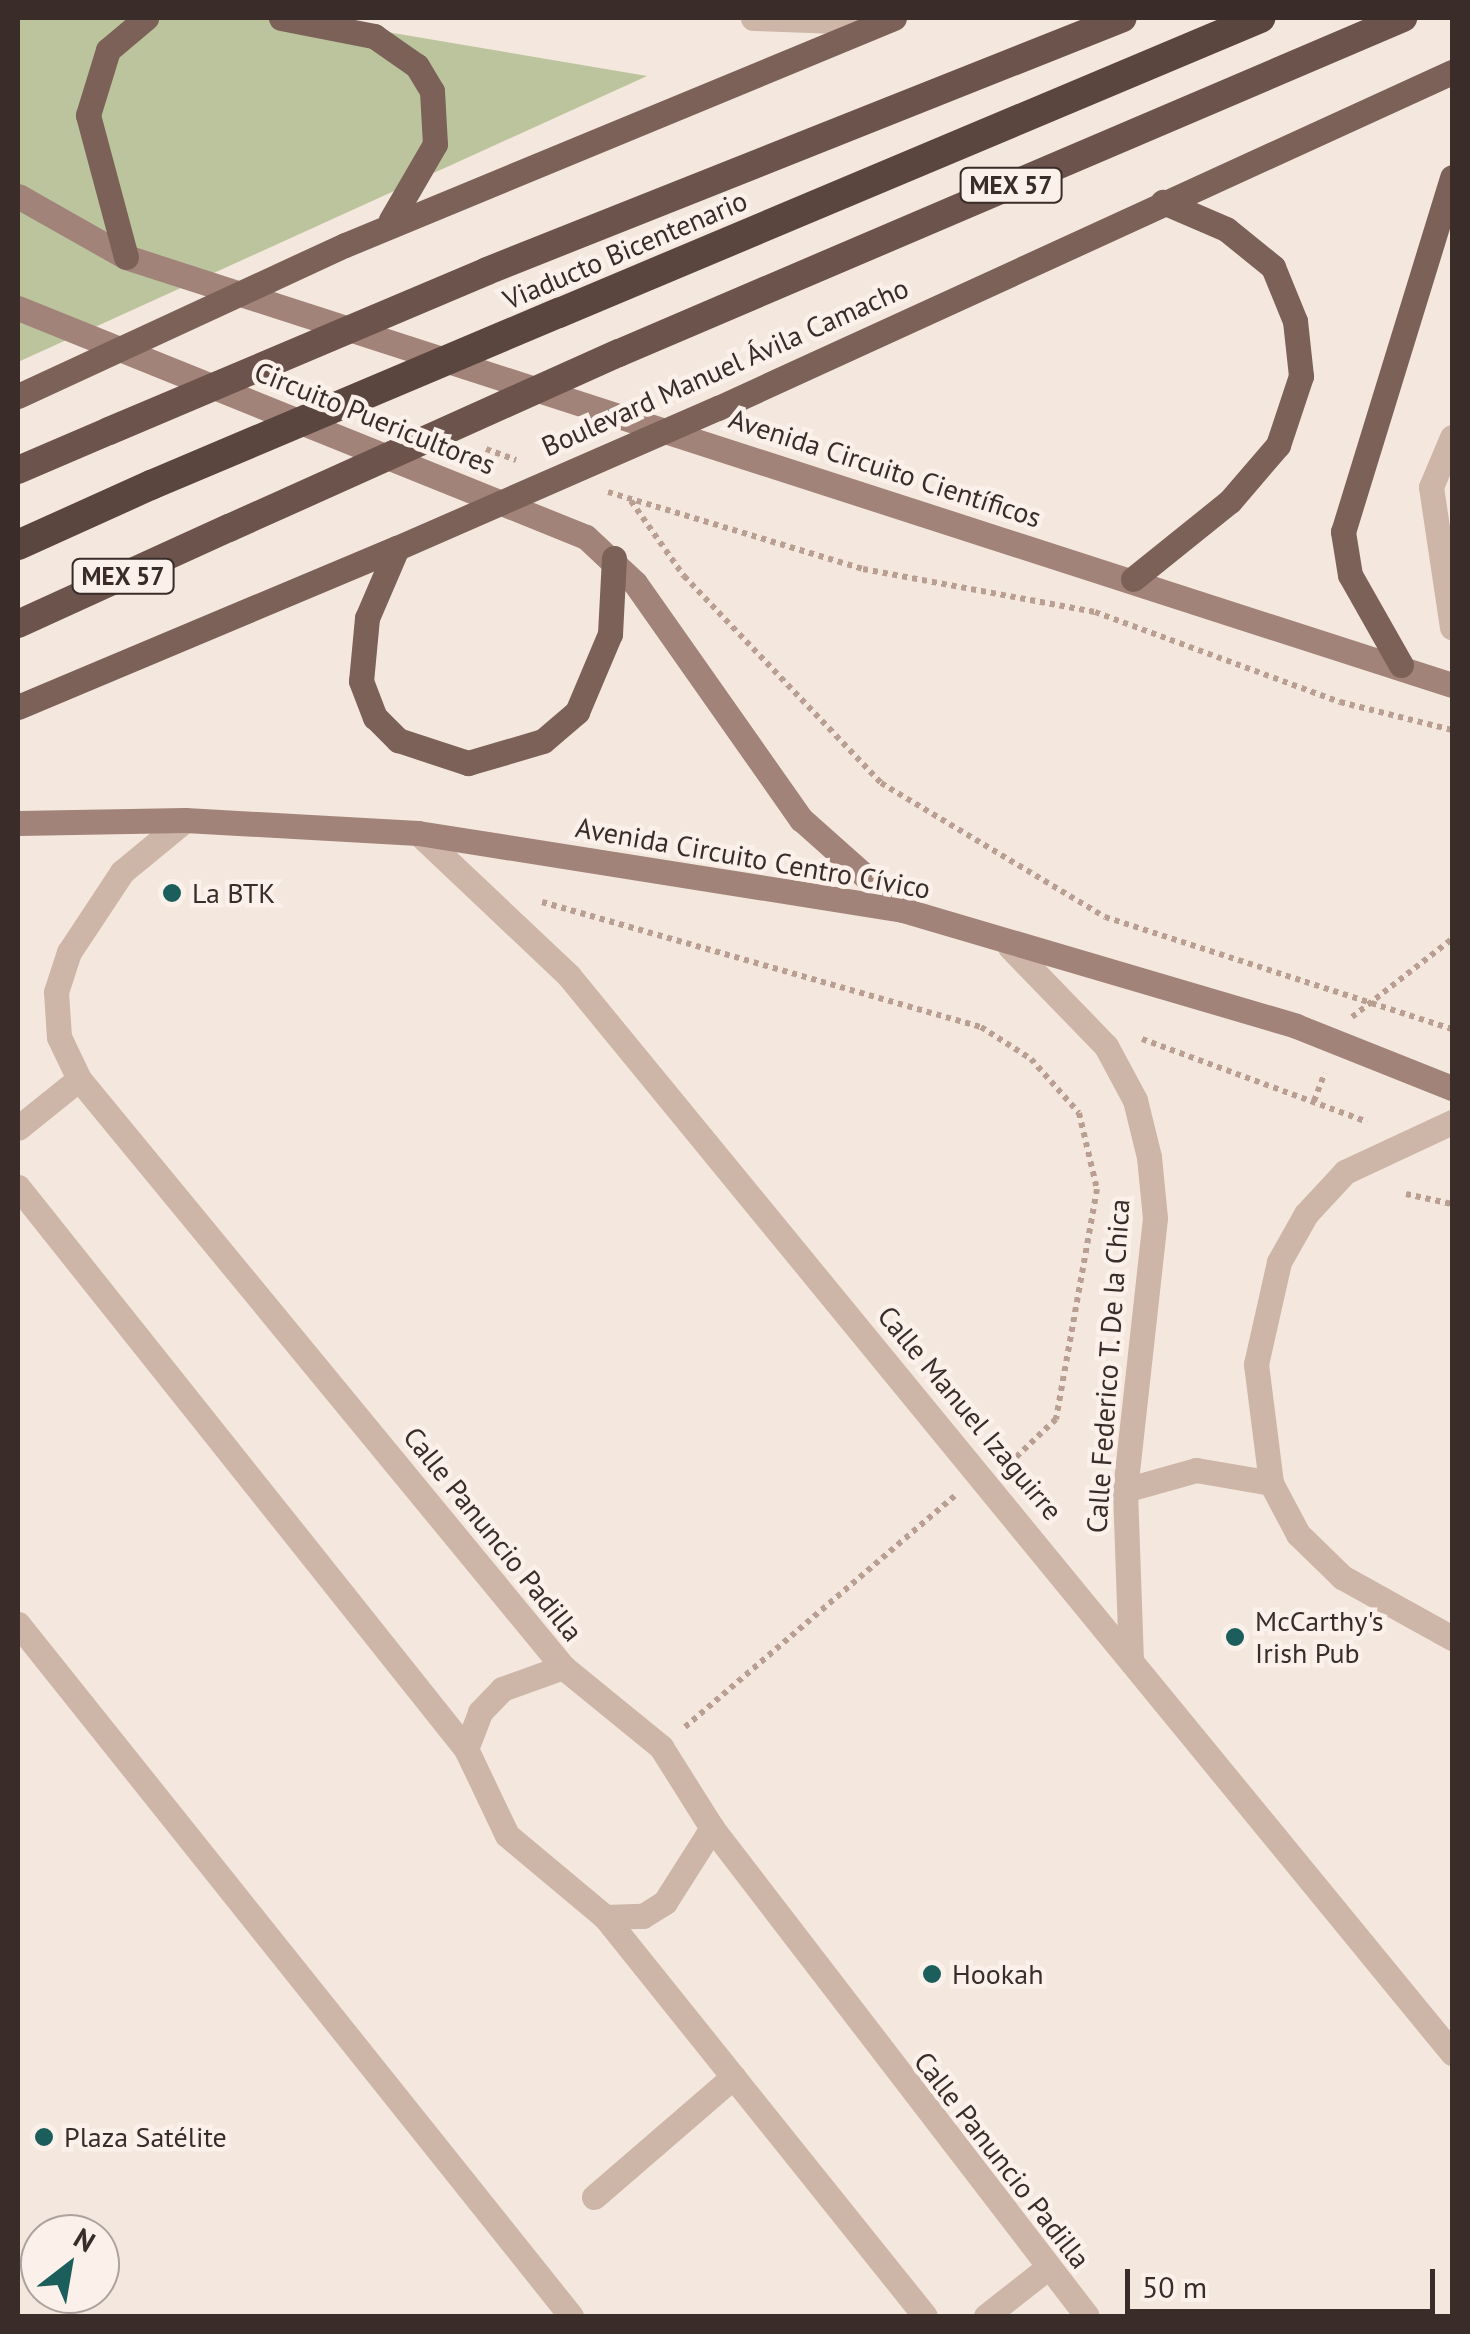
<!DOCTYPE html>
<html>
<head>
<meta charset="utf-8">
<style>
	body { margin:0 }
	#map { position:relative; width:1470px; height:2334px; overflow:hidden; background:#f4e7dd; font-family:"PT Sans",sans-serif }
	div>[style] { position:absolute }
	.green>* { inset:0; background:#bbc49c }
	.path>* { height:6px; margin-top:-3px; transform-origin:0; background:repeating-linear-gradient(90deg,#b99f92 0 5px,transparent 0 10px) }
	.service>* { height:25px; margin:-12.5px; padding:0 12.5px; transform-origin:12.5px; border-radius:12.5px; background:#cdb5a8 }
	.minor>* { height:25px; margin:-12.5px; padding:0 12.5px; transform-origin:12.5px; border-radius:12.5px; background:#cdb5a8 }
	.secondary>* { height:25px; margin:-12.5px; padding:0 12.5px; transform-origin:12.5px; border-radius:12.5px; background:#a18379 }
	.primary>* { height:25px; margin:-12.5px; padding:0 12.5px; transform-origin:12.5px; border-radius:12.5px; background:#7c6159 }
	.trunk>* { height:28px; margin:-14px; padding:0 14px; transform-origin:14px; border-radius:14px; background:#6c534c }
	.motorway>* { height:30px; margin:-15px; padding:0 15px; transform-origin:15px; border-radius:15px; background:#5b453f }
	.primary-bridge>* { height:25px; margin:-12.5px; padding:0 12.5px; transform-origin:12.5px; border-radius:12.5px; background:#7c6159 }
	.trunk-bridge>* { height:28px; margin:-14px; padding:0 14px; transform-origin:14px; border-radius:14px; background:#6c534c }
	.motorway-bridge>* { height:30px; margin:-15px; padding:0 15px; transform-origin:15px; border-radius:15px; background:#5b453f }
	.dots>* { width:28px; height:28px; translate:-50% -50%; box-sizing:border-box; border:5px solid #fbf1ea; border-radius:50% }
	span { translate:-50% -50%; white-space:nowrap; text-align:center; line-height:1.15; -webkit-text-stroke:9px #fbf1ea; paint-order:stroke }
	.shield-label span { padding:2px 8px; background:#fbf1ea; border:2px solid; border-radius:8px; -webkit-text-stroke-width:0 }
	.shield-label { font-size:25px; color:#392c29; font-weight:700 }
	.street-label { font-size:28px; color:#392c29 }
	.poi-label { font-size:28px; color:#392c29 }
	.left { translate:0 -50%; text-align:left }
	.frame { position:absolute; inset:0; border:20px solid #392c29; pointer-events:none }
	.north { position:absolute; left:20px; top:2214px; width:100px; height:100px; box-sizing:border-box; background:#fbf1ea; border:2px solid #ada29d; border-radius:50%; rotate:31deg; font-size:28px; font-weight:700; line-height:40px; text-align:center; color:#392c29 }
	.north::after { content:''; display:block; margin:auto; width:35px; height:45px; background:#1b5e5b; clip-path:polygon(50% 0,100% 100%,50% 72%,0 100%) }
	.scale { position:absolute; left:1125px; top:2269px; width:310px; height:45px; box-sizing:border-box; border:5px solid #392c29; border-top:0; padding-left:12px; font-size:30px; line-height:35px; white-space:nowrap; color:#392c29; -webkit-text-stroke:8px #fbf1ea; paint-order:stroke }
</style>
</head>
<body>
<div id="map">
	<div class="green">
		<div style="clip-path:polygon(18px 18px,304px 18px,647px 76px,18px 362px)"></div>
	</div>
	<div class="path">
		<div style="left:486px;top:449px;width:32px;rotate:20deg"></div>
		<div style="left:608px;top:492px;width:266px;rotate:16.8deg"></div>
		<div style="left:863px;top:569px;width:236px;rotate:10.5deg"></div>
		<div style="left:1095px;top:612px;width:261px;rotate:20.2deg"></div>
		<div style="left:1340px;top:702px;width:115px;rotate:14deg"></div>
		<div style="left:631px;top:501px;width:92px;rotate:54.8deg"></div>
		<div style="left:684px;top:576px;width:286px;rotate:46.4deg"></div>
		<div style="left:881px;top:783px;width:261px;rotate:30.9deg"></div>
		<div style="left:1105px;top:917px;width:365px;rotate:17.9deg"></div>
		<div style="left:542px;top:902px;width:456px;rotate:15.9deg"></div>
		<div style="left:981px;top:1027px;width:59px;rotate:32.6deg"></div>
		<div style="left:1031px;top:1059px;width:72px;rotate:48.4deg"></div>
		<div style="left:1079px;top:1113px;width:78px;rotate:76.7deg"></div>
		<div style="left:1097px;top:1189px;width:234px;rotate:100.1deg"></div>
		<div style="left:1056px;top:1419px;width:64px;rotate:136.3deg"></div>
		<div style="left:1352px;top:1017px;width:127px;rotate:-38deg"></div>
		<div style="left:1142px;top:1039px;width:240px;rotate:20.2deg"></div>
		<div style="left:1314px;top:1101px;width:30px;rotate:-69deg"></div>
		<div style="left:1406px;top:1194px;width:47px;rotate:12.3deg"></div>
		<div style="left:685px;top:1727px;width:358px;rotate:-40.6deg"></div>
	</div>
	<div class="service">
		<div style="left:1452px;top:437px;width:54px;rotate:112.8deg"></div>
		<div style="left:1431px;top:487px;width:142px;rotate:81.5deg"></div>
		<div style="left:18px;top:1624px;width:886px;rotate:51.37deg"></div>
		<div style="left:594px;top:2197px;width:184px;rotate:-40.8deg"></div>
	</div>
	<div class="minor">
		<div style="left:753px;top:18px;width:112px;rotate:2deg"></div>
		<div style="left:185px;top:820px;width:82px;rotate:140.5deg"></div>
		<div style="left:122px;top:872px;width:96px;rotate:123.5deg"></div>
		<div style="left:69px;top:952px;width:42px;rotate:108deg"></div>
		<div style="left:56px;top:992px;width:45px;rotate:86.2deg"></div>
		<div style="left:59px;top:1037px;width:47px;rotate:64.5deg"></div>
		<div style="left:79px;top:1079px;width:762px;rotate:50.54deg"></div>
		<div style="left:563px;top:1667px;width:127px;rotate:39.2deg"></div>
		<div style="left:661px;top:1747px;width:96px;rotate:57.8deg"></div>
		<div style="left:712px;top:1828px;width:615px;rotate:52.46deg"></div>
		<div style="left:418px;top:833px;width:208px;rotate:43.4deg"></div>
		<div style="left:569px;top:976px;width:1393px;rotate:50.65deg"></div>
		<div style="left:1010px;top:947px;width:138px;rotate:45.9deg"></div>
		<div style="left:1106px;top:1046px;width:61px;rotate:61.8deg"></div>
		<div style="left:1135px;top:1100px;width:59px;rotate:76.2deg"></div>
		<div style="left:1149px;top:1157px;width:61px;rotate:84.4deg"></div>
		<div style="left:1155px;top:1218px;width:274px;rotate:96.3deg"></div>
		<div style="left:1125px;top:1490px;width:168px;rotate:88deg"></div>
		<div style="left:1452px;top:1122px;width:118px;rotate:155deg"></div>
		<div style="left:1345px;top:1172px;width:57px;rotate:132.9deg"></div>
		<div style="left:1306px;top:1214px;width:55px;rotate:119.4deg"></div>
		<div style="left:1279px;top:1262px;width:105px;rotate:102.7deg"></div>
		<div style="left:1256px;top:1364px;width:120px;rotate:82.8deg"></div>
		<div style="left:1271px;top:1483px;width:58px;rotate:62.1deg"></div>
		<div style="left:1298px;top:1534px;width:62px;rotate:44.3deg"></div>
		<div style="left:1342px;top:1577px;width:126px;rotate:29deg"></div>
		<div style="left:18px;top:1128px;width:78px;rotate:-38.8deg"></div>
		<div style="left:18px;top:1187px;width:719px;rotate:51.44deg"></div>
		<div style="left:466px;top:1749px;width:95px;rotate:64.5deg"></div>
		<div style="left:507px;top:1835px;width:128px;rotate:39.9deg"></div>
		<div style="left:605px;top:1917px;width:511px;rotate:51.27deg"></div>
		<div style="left:1125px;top:1490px;width:74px;rotate:-15.7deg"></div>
		<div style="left:1196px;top:1470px;width:76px;rotate:9.8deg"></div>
		<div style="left:466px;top:1749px;width:40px;rotate:-69deg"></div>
		<div style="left:480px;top:1712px;width:32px;rotate:-46deg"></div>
		<div style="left:502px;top:1689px;width:65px;rotate:-19.8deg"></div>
		<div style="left:605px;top:1917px;width:38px;rotate:-2deg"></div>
		<div style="left:643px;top:1916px;width:26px;rotate:-32deg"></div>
		<div style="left:665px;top:1902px;width:88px;rotate:-57.6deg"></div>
		<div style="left:986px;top:2316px;width:76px;rotate:-38.1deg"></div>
	</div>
	<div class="secondary">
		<div style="left:18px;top:196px;width:124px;rotate:29.5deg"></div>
		<div style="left:126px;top:257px;width:1393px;rotate:17.89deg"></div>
		<div style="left:18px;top:308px;width:612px;rotate:21.96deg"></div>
		<div style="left:586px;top:537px;width:67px;rotate:43.2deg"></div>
		<div style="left:635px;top:583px;width:289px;rotate:54.9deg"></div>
		<div style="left:801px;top:819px;width:137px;rotate:41.7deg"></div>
		<div style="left:18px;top:823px;width:167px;rotate:-1deg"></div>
		<div style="left:185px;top:820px;width:233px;rotate:3.2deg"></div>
		<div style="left:418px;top:833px;width:491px;rotate:9deg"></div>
		<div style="left:903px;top:910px;width:410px;rotate:16.4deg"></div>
		<div style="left:1296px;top:1026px;width:168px;rotate:21.7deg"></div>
	</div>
	<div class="primary">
		<div style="left:281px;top:18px;width:95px;rotate:11deg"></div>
		<div style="left:374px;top:36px;width:52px;rotate:34.9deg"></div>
		<div style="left:417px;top:66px;width:29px;rotate:59deg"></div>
		<div style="left:432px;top:91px;width:53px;rotate:86.8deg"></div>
		<div style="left:435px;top:144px;width:88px;rotate:120.1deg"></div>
		<div style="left:345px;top:245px;width:594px;rotate:-22.46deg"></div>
		<div style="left:126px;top:257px;width:147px;rotate:-105deg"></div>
		<div style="left:88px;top:115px;width:68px;rotate:-72.9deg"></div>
		<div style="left:108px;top:50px;width:50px;rotate:-40.1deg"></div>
		<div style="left:718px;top:408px;width:807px;rotate:-24.6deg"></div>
		<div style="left:397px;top:548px;width:76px;rotate:113.2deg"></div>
		<div style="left:367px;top:618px;width:63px;rotate:95.4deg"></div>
		<div style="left:361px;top:681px;width:39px;rotate:69deg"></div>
		<div style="left:375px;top:717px;width:33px;rotate:45deg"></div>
		<div style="left:398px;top:740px;width:74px;rotate:18.2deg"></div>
		<div style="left:468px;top:763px;width:78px;rotate:-16.3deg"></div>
		<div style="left:543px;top:741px;width:45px;rotate:-40.5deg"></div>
		<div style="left:577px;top:712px;width:85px;rotate:-67.1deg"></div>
		<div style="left:610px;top:634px;width:76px;rotate:-87deg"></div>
		<div style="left:1133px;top:579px;width:124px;rotate:-38.8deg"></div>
		<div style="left:1230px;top:501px;width:74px;rotate:-49.4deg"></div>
		<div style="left:1278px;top:445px;width:73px;rotate:-71.6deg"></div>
		<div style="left:1301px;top:376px;width:55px;rotate:-96.2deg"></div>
		<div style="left:1295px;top:321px;width:58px;rotate:-112.2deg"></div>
		<div style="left:1273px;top:267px;width:60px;rotate:-141deg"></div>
		<div style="left:1226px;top:229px;width:69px;rotate:-156.8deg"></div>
		<div style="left:1401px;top:665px;width:103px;rotate:-119.5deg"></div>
		<div style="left:1350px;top:575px;width:44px;rotate:-99.2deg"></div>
		<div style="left:1343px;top:532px;width:371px;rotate:-72.9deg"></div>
		<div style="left:18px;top:707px;width:411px;rotate:-22.8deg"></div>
	</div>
	<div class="trunk">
		<div style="left:487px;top:271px;width:684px;rotate:-21.69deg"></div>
		<div style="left:619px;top:353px;width:853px;rotate:-23.14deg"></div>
		<div style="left:18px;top:470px;width:99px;rotate:-23.2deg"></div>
		<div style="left:18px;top:624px;width:232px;rotate:-24.5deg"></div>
	</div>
	<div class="motorway">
		<div style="left:559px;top:313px;width:761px;rotate:-22.82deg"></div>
		<div style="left:18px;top:545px;width:146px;rotate:-24.3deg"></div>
	</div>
	<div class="primary-bridge">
		<div style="left:18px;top:396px;width:360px;rotate:-24.8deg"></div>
		<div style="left:397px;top:548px;width:350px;rotate:-23.6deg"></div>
	</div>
	<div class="trunk-bridge">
		<div style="left:109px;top:431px;width:410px;rotate:-22.9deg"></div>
		<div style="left:229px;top:528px;width:427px;rotate:-24.2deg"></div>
	</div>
	<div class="motorway-bridge">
		<div style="left:151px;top:485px;width:443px;rotate:-22.9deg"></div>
	</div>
	<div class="dots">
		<div style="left:172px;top:893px;background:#1b5e5b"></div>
		<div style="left:1235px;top:1637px;background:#1b5e5b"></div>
		<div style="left:932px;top:1974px;background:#1b5e5b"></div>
		<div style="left:44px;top:2137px;background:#1b5e5b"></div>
	</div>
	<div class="shield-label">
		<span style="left:1011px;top:185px">MEX 57</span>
		<span style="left:123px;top:576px">MEX 57</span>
	</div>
	<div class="street-label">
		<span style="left:625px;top:250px;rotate:-23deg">Viaducto Bicentenario</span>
		<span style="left:725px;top:367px;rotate:-24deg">Boulevard Manuel Ávila Camacho</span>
		<span style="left:375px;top:418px;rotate:22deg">Circuito Puericultores</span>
		<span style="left:885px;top:468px;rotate:18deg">Avenida Circuito Científicos</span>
		<span style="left:753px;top:858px;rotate:10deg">Avenida Circuito Centro Cívico</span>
		<span style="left:1108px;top:1366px;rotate:-86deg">Calle Federico T. De la Chica</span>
		<span style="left:970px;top:1413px;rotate:50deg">Calle Manuel Izaguirre</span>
		<span style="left:493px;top:1534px;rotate:51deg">Calle Panuncio Padilla</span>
		<span style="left:1002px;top:2160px;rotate:52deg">Calle Panuncio Padilla</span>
	</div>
	<div class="poi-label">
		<span class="left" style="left:192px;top:893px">La BTK</span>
		<span class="left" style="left:1255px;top:1637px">McCarthy's<br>Irish Pub</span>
		<span class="left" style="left:952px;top:1974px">Hookah</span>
		<span class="left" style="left:64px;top:2137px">Plaza Satélite</span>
	</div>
	<div class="frame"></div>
	<div class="north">N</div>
	<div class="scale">50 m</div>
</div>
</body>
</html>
